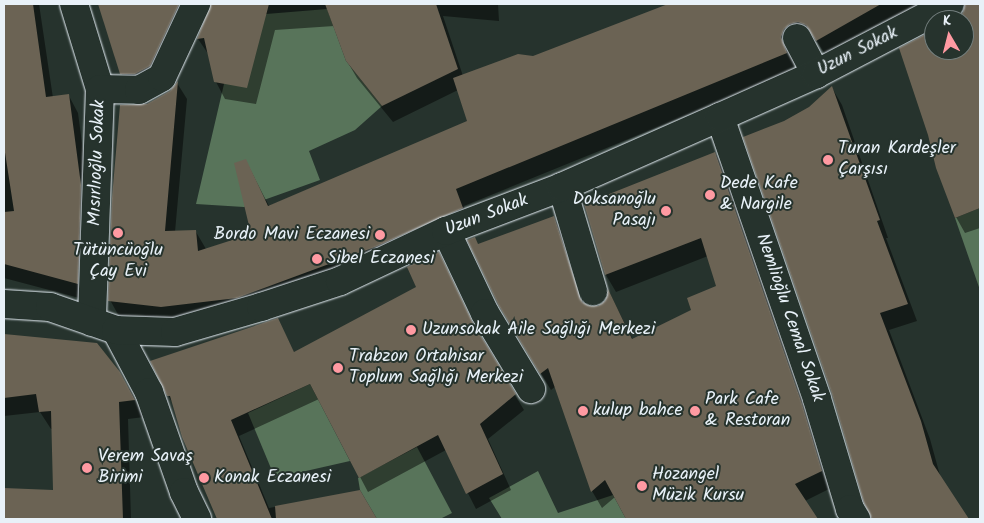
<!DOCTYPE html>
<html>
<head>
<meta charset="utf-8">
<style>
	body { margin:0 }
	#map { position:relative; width:984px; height:523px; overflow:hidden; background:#26332d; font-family:Kalam,sans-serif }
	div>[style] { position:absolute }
	.green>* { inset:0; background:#58745a }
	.shadow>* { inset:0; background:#0007 }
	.building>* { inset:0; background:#6b6354 }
	.roads { filter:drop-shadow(0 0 1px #e8f1f8) drop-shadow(0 0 1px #e8f1f8) }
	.street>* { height:28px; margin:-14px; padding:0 14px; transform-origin:14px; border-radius:14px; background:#26332d }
	.secondary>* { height:28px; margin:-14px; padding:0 14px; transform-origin:14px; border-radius:14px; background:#26332d }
	.dots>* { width:14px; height:14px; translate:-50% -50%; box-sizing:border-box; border:2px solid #26332d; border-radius:50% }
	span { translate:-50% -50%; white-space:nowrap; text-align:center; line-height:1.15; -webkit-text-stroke:4px #26332d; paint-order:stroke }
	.street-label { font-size:18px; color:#e8f1f8 }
	.poi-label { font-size:18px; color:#e8f1f8 }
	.left { translate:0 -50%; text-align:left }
	.right { translate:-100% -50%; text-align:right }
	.frame { position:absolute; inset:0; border:5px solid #e8f1f8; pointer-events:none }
	.north { position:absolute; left:924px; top:10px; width:50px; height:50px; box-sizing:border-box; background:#26332d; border:1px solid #747f7e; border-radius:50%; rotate:352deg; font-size:14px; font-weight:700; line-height:20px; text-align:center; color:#e8f1f8 }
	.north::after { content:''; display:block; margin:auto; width:18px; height:22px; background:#ff9aa2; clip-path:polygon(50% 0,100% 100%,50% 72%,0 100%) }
</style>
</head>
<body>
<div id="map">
	<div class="green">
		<div style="clip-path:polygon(327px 9px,346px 61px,382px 106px,355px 130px,309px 151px,320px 180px,244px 207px,196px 204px,224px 84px,266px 14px)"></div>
		<div style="clip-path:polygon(980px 208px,980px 290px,955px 218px)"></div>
		<div style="clip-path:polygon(310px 384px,350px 461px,275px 478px,248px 413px)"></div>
		<div style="clip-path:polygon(417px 447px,452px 513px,440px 519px,377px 519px,360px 490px,358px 478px)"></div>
		<div style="clip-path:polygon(538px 471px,558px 513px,613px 495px,626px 519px,502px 519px,489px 498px)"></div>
	</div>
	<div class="shadow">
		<div style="clip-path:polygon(4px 4px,39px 4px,53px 98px,69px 96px,78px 113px,90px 203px,87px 300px,4px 278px)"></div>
		<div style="clip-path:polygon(99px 4px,498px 4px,499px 21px,443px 16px,463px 76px,533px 58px,671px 4px,920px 4px,827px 57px,817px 42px,809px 39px,791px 55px,796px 71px,464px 206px,472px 225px,171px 324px,120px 318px,110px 300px,147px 105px,171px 92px,177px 83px,187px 99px,175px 232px,196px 232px,206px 249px,252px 235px,246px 161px,269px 206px,469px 122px,458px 90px,393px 122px,357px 78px,347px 61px,334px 26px,275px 30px,256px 104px,225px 99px,216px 82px,209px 55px,198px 39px,212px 6px,204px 5px,159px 83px,131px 90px,121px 73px)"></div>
		<div style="clip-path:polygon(980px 5px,980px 228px,965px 233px,956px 217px,929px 134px,934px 31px,934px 50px,964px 50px,964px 20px,956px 20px,972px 7px)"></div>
		<div style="clip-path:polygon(832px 88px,842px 105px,888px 238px,886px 238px,917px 321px,889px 330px,930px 439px,941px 479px,967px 519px,873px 519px,784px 123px,809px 108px)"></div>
		<div style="clip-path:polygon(715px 153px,725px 170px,811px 422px,831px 488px,805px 501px,816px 519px,627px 519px,615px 497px,602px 508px,592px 491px,556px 386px,551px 390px,510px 323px,478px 245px,554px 218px,564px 235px,586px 306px,598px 307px,606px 302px,609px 292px,633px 340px,692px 311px,718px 287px,708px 256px,616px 292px,606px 275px,585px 205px)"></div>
		<div style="clip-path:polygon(277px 319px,295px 354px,478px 334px,524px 410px,488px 439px,511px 490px,476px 509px,446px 450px,368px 492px,319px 399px,239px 436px,269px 508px,360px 491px,376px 519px,218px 519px,183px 436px,175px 407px,168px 395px)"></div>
		<div style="clip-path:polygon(4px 335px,96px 344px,130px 390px,144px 417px,128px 419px,131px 519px,4px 519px,4px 490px,54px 491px,53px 429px,51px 429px,40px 412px,4px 416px)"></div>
	</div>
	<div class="building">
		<div style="clip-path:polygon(4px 4px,33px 4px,46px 97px,69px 94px,81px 185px,78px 284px,4px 264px,4px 212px,14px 211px,4px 146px)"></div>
		<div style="clip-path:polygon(98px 4px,179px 4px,150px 66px,135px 74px,120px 74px)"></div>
		<div style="clip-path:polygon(211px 4px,269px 4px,247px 88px,214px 82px,204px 38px,197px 39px)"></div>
		<div style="clip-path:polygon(325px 4px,436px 4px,458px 69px,382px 106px,346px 61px)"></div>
		<div style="clip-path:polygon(668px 4px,881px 4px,816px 41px,806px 25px,798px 22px,790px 24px,784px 29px,781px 37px,787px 53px,456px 189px,463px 208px,375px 247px,237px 298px,161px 307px,108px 301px,112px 198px,120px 105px,147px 104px,170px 91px,178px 81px,165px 231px,196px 230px,198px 251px,251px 234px,234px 163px,246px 159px,268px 206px,467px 121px,453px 78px,518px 54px,533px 56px)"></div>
		<div style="clip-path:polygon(965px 4px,980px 4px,980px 208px,955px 218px,936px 168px,928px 135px,899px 48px,934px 30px,934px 50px,964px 50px,964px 20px,953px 20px,963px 13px)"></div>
		<div style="clip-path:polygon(832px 86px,880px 220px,877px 221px,908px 304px,880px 313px,921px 421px,933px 464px,969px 519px,872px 519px,864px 503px,832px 394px,743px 137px,784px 121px,809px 107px)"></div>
		<div style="clip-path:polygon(715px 152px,802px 404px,822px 471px,795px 484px,818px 519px,626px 519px,605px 480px,591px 492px,548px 368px,540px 374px,499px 306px,467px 240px,475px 237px,478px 244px,554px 216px,582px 302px,590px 306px,598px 306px,605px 301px,608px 289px,632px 339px,691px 310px,687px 298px,716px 286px,701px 238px,605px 275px,584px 204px)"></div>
		<div style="clip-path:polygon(439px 252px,472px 321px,516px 394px,480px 424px,503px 474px,466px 494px,438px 435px,359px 478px,310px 384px,231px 420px,272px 519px,217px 519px,182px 437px,170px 396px,167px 396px,150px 361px,278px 318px,294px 352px,416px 287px,407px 267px)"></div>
		<div style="clip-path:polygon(4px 334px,97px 343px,120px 372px,135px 400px,119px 402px,123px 519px,4px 519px,4px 488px,53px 490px,51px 411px,39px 412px,36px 394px,4px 398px)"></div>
		<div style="clip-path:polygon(360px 490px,377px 519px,276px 519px,275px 506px)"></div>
	</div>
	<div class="roads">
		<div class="street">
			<div style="left:74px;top:4px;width:89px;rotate:73deg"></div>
			<div style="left:100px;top:89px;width:233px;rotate:92deg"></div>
			<div style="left:797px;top:38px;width:41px;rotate:62.2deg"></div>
			<div style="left:100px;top:89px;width:39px;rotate:1deg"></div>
			<div style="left:139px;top:90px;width:26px;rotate:-29deg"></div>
			<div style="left:162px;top:77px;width:81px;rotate:-65deg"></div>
			<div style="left:720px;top:117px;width:298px;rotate:71deg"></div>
			<div style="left:817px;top:399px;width:115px;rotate:73.3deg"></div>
			<div style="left:850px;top:509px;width:12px;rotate:59deg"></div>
			<div style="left:562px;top:187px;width:109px;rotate:73.4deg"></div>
			<div style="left:446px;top:231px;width:91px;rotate:64.6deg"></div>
			<div style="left:485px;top:313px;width:89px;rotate:58.8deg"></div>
			<div style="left:116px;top:330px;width:70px;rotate:62deg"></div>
			<div style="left:149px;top:392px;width:106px;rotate:70.7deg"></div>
			<div style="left:184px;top:492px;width:30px;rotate:64deg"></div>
		</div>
		<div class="secondary">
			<div style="left:4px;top:304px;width:46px;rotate:3.7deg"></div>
			<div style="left:50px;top:307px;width:70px;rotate:19.2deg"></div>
			<div style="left:116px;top:330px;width:59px;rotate:1.9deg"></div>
			<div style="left:175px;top:332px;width:90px;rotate:-16.2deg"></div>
			<div style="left:261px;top:307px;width:83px;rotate:-18.2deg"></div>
			<div style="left:340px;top:281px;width:117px;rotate:-25.3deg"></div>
			<div style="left:446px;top:231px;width:124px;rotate:-20.8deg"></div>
			<div style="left:562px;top:187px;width:173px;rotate:-23.9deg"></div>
			<div style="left:720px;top:117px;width:105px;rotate:-24.1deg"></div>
			<div style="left:816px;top:74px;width:151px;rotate:-27.6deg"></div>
		</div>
	</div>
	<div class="dots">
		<div style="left:828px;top:160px;background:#ff9aa2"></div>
		<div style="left:710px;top:195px;background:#ff9aa2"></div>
		<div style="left:666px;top:211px;background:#ff9aa2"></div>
		<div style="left:118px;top:233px;background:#ff9aa2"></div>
		<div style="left:380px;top:235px;background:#ff9aa2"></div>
		<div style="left:317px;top:259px;background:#ff9aa2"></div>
		<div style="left:411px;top:330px;background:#ff9aa2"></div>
		<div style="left:338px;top:368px;background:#ff9aa2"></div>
		<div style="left:583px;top:411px;background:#ff9aa2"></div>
		<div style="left:695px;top:411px;background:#ff9aa2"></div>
		<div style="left:87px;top:468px;background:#ff9aa2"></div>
		<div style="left:204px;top:478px;background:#ff9aa2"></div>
		<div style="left:642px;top:486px;background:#ff9aa2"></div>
	</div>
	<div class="street-label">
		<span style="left:858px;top:52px;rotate:-27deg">Uzun Sokak</span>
		<span style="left:98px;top:163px;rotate:-88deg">Mısırlıoğlu Sokak</span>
		<span style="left:487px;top:216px;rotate:-21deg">Uzun Sokak</span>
		<span style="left:789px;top:318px;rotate:71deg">Nemlioğlu Cemal Sokak</span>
	</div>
	<div class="poi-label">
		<span class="left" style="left:838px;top:160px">Turan Kardeşler<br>Çarşısı</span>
		<span class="left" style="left:720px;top:195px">Dede Kafe<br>&amp; Nargile</span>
		<span class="right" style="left:656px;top:211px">Doksanoğlu<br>Pasajı</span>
		<span class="right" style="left:370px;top:235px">Bordo Mavi Eczanesi</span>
		<span style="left:118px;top:262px">Tütüncüoğlu<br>Çay Evi</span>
		<span class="left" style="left:327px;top:259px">Sibel Eczanesi</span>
		<span class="left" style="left:422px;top:330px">Uzunsokak Aile Sağlığı Merkezi</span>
		<span class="left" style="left:349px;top:368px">Trabzon Ortahisar<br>Toplum Sağlığı Merkezi</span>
		<span class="left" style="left:705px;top:411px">Park Cafe<br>&amp; Restoran</span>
		<span class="left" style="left:593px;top:411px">kulup bahce</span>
		<span class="left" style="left:98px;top:468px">Verem Savaş<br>Birimi</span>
		<span class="left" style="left:652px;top:486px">Hozangel<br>Müzik Kursu</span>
		<span class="left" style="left:214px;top:478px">Konak Eczanesi</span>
	</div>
	<div class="frame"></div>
	<div class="north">K</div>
</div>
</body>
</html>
